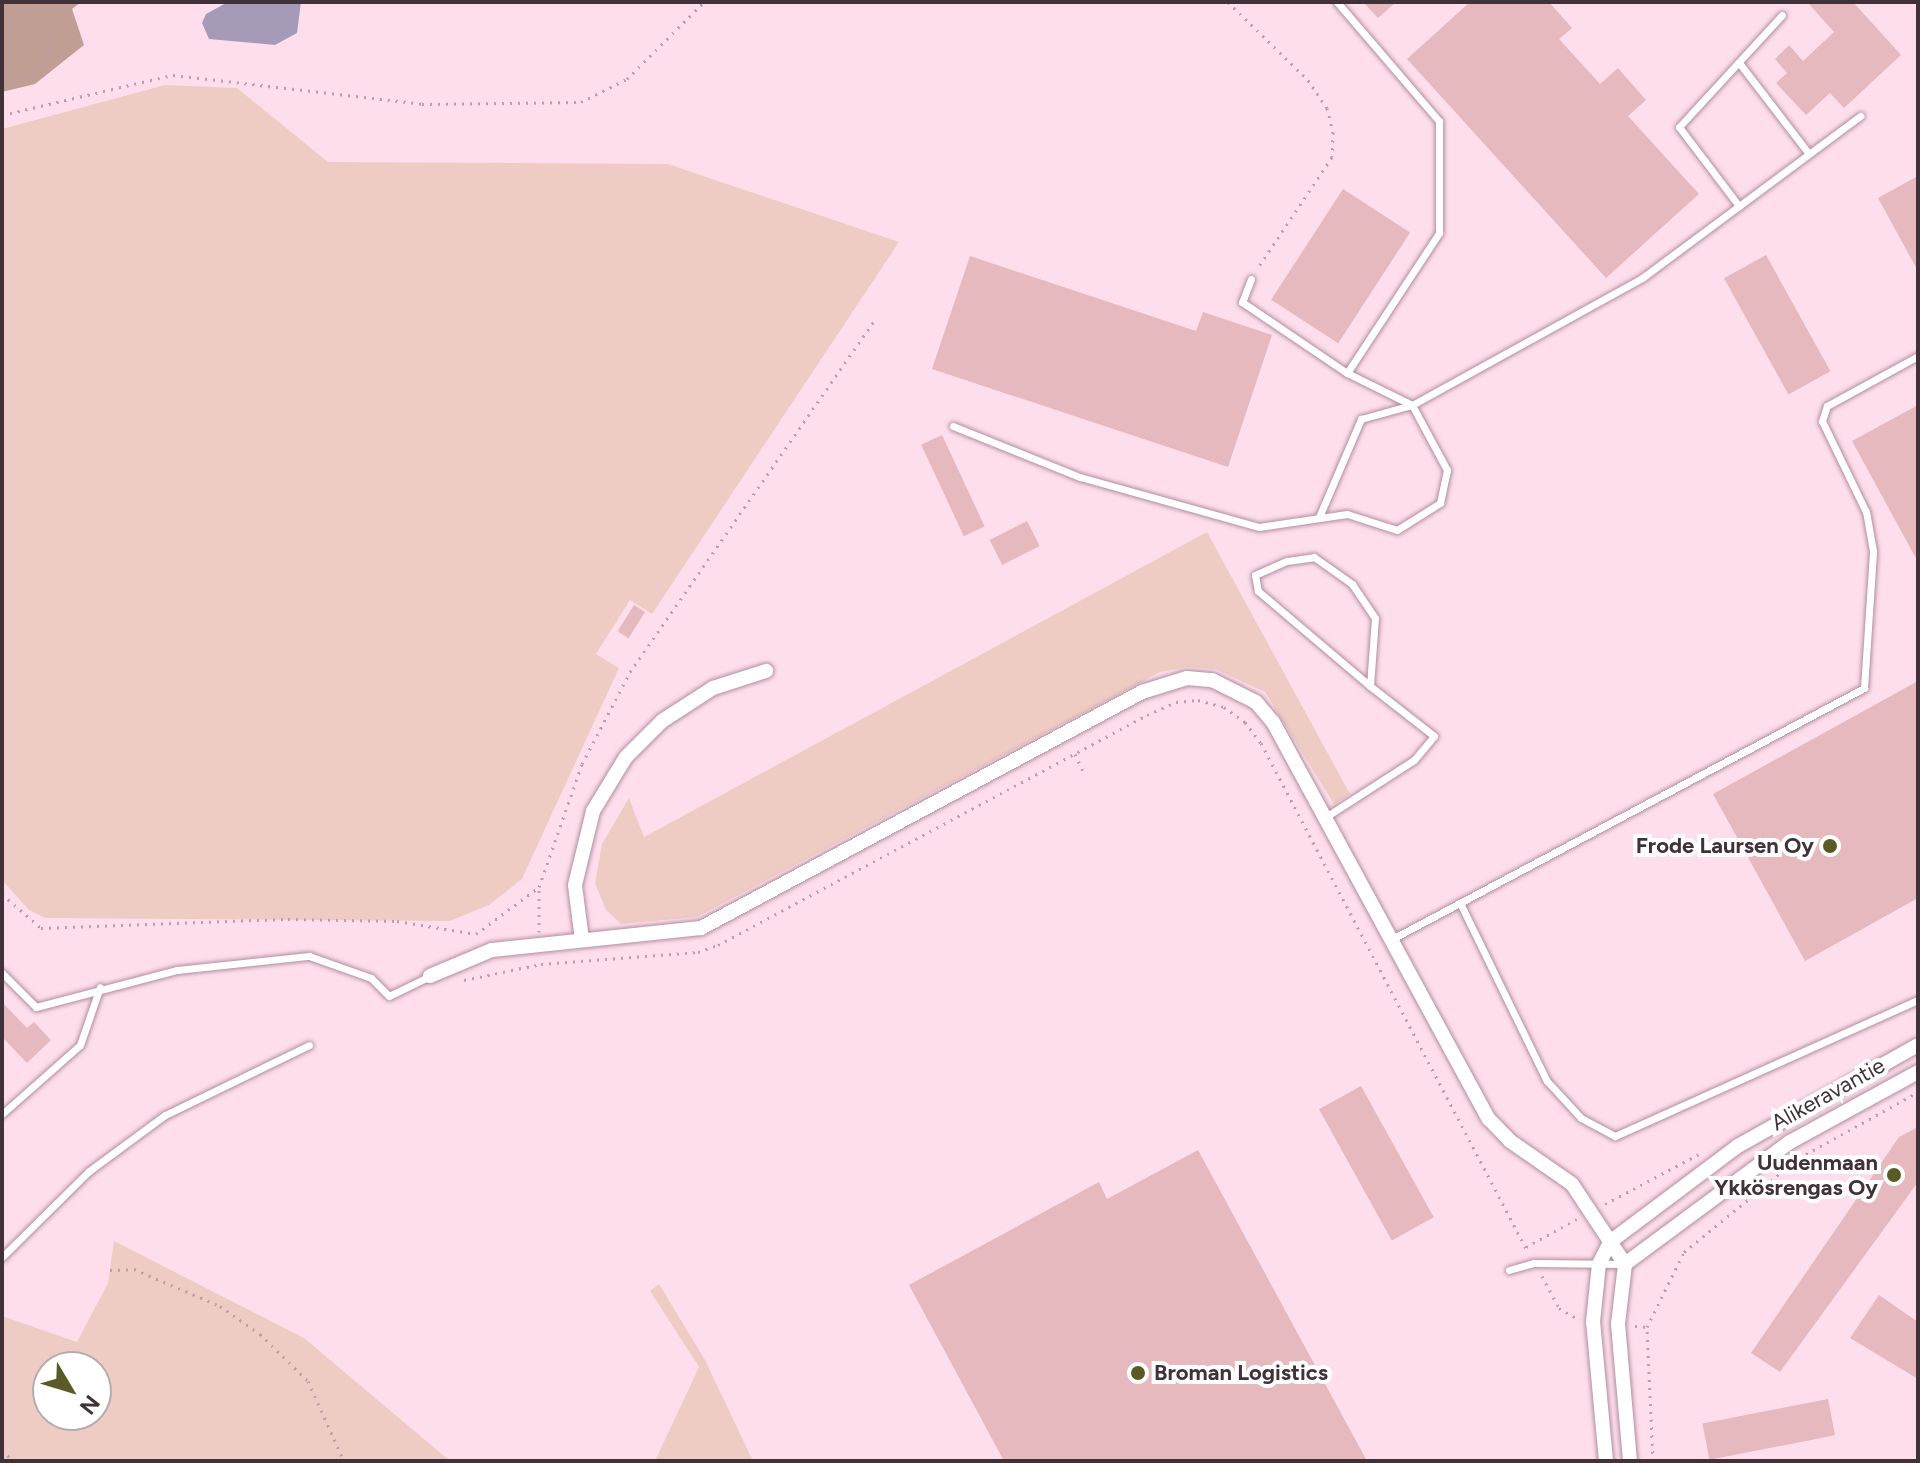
<!DOCTYPE html>
<html>
<head>
<meta charset="utf-8">
<style>
	body { margin:0 }
	#map { position:relative; width:1920px; height:1463px; overflow:hidden; background:#fedeed; font-family:Figtree,sans-serif }
	div>[style] { position:absolute }
	.green>* { inset:0; background:#efccc3 }
	.forest>* { inset:0; background:#c09e94 }
	.water>* { inset:0; background:#a59bb8 }
	.building>* { inset:0; background:#e5b9bd; transform-origin:0 0 }
	.path>* { height:3px; margin-top:-1.5px; transform-origin:0; background:repeating-linear-gradient(90deg,#baa0ac 0 2px,transparent 0 8px) }
	.roads { filter:drop-shadow(0 0 2px #b28e9f) drop-shadow(0 0 2px #b28e9f) }
	.service>* { height:7px; margin:-3.5px; padding:0 3.5px; transform-origin:3.5px; border-radius:3.5px; background:#fff }
	.minor>* { height:14px; margin:-7px; padding:0 7px; transform-origin:7px; border-radius:7px; background:#fff }
	.dots>* { width:22px; height:22px; translate:-50% -50%; box-sizing:border-box; border:4px solid #fff; border-radius:50% }
	span { translate:-50% -50%; white-space:nowrap; text-align:center; line-height:1.15; -webkit-text-stroke:8px #fff; paint-order:stroke }
	.poi-label { font-size:22px; color:#413138; font-weight:700 }
	.right { translate:-100% -50%; text-align:right }
	.left { translate:0 -50%; text-align:left }
	.street-label { font-size:22px; color:#413138 }
	.frame { position:absolute; inset:0; border:4px solid #413138; pointer-events:none }
	.north { position:absolute; left:32px; top:1351px; width:80px; height:80px; box-sizing:border-box; background:#fff; border:2px solid #b3adaf; border-radius:50%; rotate:128deg; font-size:22px; font-weight:700; line-height:32px; text-align:center; color:#413138 }
	.north::after { content:''; display:block; margin:auto; width:28px; height:36px; background:#5b5a26; clip-path:polygon(50% 0,100% 100%,50% 72%,0 100%) }
</style>
</head>
<body>
<div id="map">
	<div class="green">
		<div style="clip-path:polygon(165px 85px,237px 88px,328px 162px,668px 164px,899px 242px,652px 614px,630px 600px,596px 654px,619px 668px,522px 879px,489px 905px,450px 921px,45px 918px,29px 910px,2px 880px,2px 129px)"></div>
		<div style="clip-path:polygon(1207px 532px,1350px 794px,1334px 804px,1265px 692px,1215px 669px,1187px 667px,1160px 672px,697px 917px,621px 924px,606px 910px,595px 883px,602px 844px,629px 798px,644px 837px)"></div>
		<div style="clip-path:polygon(evenodd,114px 1241px,304px 1338px,450px 1461px,2px 1461px,2px 1316px,77px 1342px,108px 1283px,114px 1241px,48px 1367px,96px 1367px,96px 1415px,48px 1415px,48px 1367px)"></div>
		<div style="clip-path:polygon(659px 1284px,705px 1360px,753px 1461px,655px 1461px,699px 1367px,650px 1291px)"></div>
	</div>
	<div class="forest">
		<div style="clip-path:polygon(2px 2px,81px 2px,72px 9px,84px 45px,35px 84px,2px 92px)"></div>
	</div>
	<div class="water">
		<div style="clip-path:polygon(228px 2px,301px 2px,297px 33px,275px 45px,209px 39px,202px 23px,206px 14px)"></div>
	</div>
	<div class="building">
		<div style="clip-path:polygon(1363px 2px,1396px 2px,1378px 18px)"></div>
		<div style="clip-path:polygon(1470px 2px,1549px 2px,1572px 28px,1559px 39px,1600px 84px,1618px 68px,1646px 100px,1628px 116px,1699px 194px,1606px 278px,1407px 59px)"></div>
		<div style="clip-path:polygon(1807px 2px,1853px 2px,1901px 55px,1844px 108px,1830px 93px,1806px 115px,1776px 83px,1787px 73px,1775px 59px,1789px 45px,1803px 61px,1834px 32px)"></div>
		<div style="clip-path:polygon(1918px 176px,1918px 271px,1878px 198px)"></div>
		<div style="left:1343px;top:189px;width:80px;height:132px;rotate:33deg"></div>
		<div style="left:1766px;top:255px;width:133px;height:48px;rotate:61deg"></div>
		<div style="clip-path:polygon(970px 256px,1196px 331px,1203px 312px,1272px 335px,1228px 467px,932px 369px)"></div>
		<div style="clip-path:polygon(1918px 405px,1918px 562px,1852px 441px)"></div>
		<div style="left:942px;top:435px;width:101px;height:23px;rotate:65deg"></div>
		<div style="left:1027px;top:521px;width:28px;height:42px;rotate:63deg"></div>
		<div style="left:634px;top:605px;width:13px;height:31px;rotate:32deg"></div>
		<div style="clip-path:polygon(1918px 681px,1918px 898px,1805px 961px,1713px 794px)"></div>
		<div style="clip-path:polygon(2px 1002px,27px 1028px,34px 1022px,51px 1040px,27px 1063px,2px 1037px)"></div>
		<div style="left:1361px;top:1086px;width:150px;height:48px;rotate:61deg"></div>
		<div style="clip-path:polygon(1918px 1127px,1918px 1182px,1780px 1372px,1751px 1353px,1899px 1137px)"></div>
		<div style="clip-path:polygon(1198px 1150px,1367px 1461px,1004px 1461px,909px 1285px,1099px 1182px,1107px 1199px)"></div>
		<div style="clip-path:polygon(1879px 1295px,1918px 1322px,1918px 1379px,1850px 1338px)"></div>
		<div style="left:1828px;top:1399px;width:37px;height:128px;rotate:79deg"></div>
	</div>
	<div class="path">
		<div style="left:1228px;top:2px;width:112px;rotate:44.3deg"></div>
		<div style="left:1308px;top:80px;width:34px;rotate:56deg"></div>
		<div style="left:1327px;top:108px;width:25px;rotate:76deg"></div>
		<div style="left:1333px;top:132px;width:25px;rotate:92deg"></div>
		<div style="left:1332px;top:157px;width:135px;rotate:123.8deg"></div>
		<div style="left:2px;top:83px;width:45px;rotate:-20.9deg"></div>
		<div style="left:44px;top:67px;width:56px;rotate:-74.5deg"></div>
		<div style="left:59px;top:13px;width:16px;rotate:-43deg"></div>
		<div style="left:2px;top:115px;width:176px;rotate:-13.2deg"></div>
		<div style="left:173px;top:75px;width:251px;rotate:6.6deg"></div>
		<div style="left:422px;top:104px;width:159px;rotate:-0.7deg"></div>
		<div style="left:581px;top:102px;width:51px;rotate:-26.6deg"></div>
		<div style="left:627px;top:79px;width:109px;rotate:-45deg"></div>
		<div style="left:1075px;top:754px;width:19px;rotate:65deg"></div>
		<div style="left:2px;top:894px;width:52px;rotate:41.1deg"></div>
		<div style="left:41px;top:928px;width:247px;rotate:-2.1deg"></div>
		<div style="left:288px;top:919px;width:109px;rotate:1.1deg"></div>
		<div style="left:397px;top:921px;width:80px;rotate:9.3deg"></div>
		<div style="left:476px;top:934px;width:79px;rotate:-36.7deg"></div>
		<div style="left:539px;top:887px;width:130px;rotate:-70.7deg"></div>
		<div style="left:582px;top:764px;width:104px;rotate:-62.4deg"></div>
		<div style="left:630px;top:672px;width:431px;rotate:-55.2deg"></div>
		<div style="left:539px;top:932px;width:44px;rotate:-90deg"></div>
		<div style="left:464px;top:980px;width:79px;rotate:-11.7deg"></div>
		<div style="left:541px;top:964px;width:157px;rotate:-4.4deg"></div>
		<div style="left:698px;top:952px;width:21px;rotate:-19deg"></div>
		<div style="left:718px;top:945px;width:487px;rotate:-28.2deg"></div>
		<div style="left:1147px;top:715px;width:32px;rotate:-24deg"></div>
		<div style="left:1176px;top:702px;width:22px;rotate:-5deg"></div>
		<div style="left:1198px;top:700px;width:27px;rotate:15deg"></div>
		<div style="left:1224px;top:707px;width:26px;rotate:36deg"></div>
		<div style="left:1245px;top:722px;width:26px;rotate:53deg"></div>
		<div style="left:1261px;top:743px;width:575px;rotate:62.32deg"></div>
		<div style="left:1605px;top:1204px;width:109px;rotate:-28deg"></div>
		<div style="left:1526px;top:1247px;width:58px;rotate:-28.8deg"></div>
		<div style="left:110px;top:1270px;width:24px;rotate:-2deg"></div>
		<div style="left:134px;top:1269px;width:94px;rotate:23.3deg"></div>
		<div style="left:220px;top:1306px;width:49px;rotate:35deg"></div>
		<div style="left:260px;top:1334px;width:67px;rotate:44.4deg"></div>
		<div style="left:308px;top:1381px;width:88px;rotate:65.8deg"></div>
		<div style="left:1542px;top:1276px;width:36px;rotate:62deg"></div>
		<div style="left:1559px;top:1308px;width:24px;rotate:30deg"></div>
		<div style="left:1635px;top:1326px;width:12px;rotate:5deg"></div>
		<div style="left:2px;top:1450px;width:16px;rotate:45deg"></div>
		<div style="left:1653px;top:1461px;width:134px;rotate:-92.6deg"></div>
		<div style="left:1647px;top:1327px;width:84px;rotate:-63.7deg"></div>
		<div style="left:1684px;top:1252px;width:149px;rotate:-39.3deg"></div>
		<div style="left:1799px;top:1158px;width:136px;rotate:-29deg"></div>
	</div>
	<div class="roads">
		<div class="service">
			<div style="left:1740px;top:64px;width:113px;rotate:52.5deg"></div>
			<div style="left:1739px;top:206px;width:99px;rotate:-127.2deg"></div>
			<div style="left:1679px;top:127px;width:152px;rotate:-47.4deg"></div>
			<div style="left:1251px;top:279px;width:25px;rotate:111deg"></div>
			<div style="left:1242px;top:302px;width:127px;rotate:34.1deg"></div>
			<div style="left:953px;top:426px;width:137px;rotate:21.9deg"></div>
			<div style="left:1080px;top:477px;width:186px;rotate:15.6deg"></div>
			<div style="left:1259px;top:527px;width:89px;rotate:-8.4deg"></div>
			<div style="left:1347px;top:514px;width:52px;rotate:17.7deg"></div>
			<div style="left:1397px;top:530px;width:51px;rotate:-32.1deg"></div>
			<div style="left:1440px;top:503px;width:34px;rotate:-78deg"></div>
			<div style="left:1447px;top:470px;width:74px;rotate:-118.3deg"></div>
			<div style="left:1412px;top:405px;width:72px;rotate:-153.8deg"></div>
			<div style="left:1347px;top:373px;width:168px;rotate:-56.7deg"></div>
			<div style="left:1439px;top:233px;width:112px;rotate:-90deg"></div>
			<div style="left:1439px;top:121px;width:157px;rotate:-130.6deg"></div>
			<div style="left:1319px;top:517px;width:107px;rotate:-66.8deg"></div>
			<div style="left:1361px;top:419px;width:53px;rotate:-15.4deg"></div>
			<div style="left:1412px;top:405px;width:263px;rotate:-28.9deg"></div>
			<div style="left:1642px;top:278px;width:272px;rotate:-36.6deg"></div>
			<div style="left:1324px;top:818px;width:107px;rotate:-32.8deg"></div>
			<div style="left:1414px;top:760px;width:31px;rotate:-50deg"></div>
			<div style="left:1434px;top:736px;width:81px;rotate:-142deg"></div>
			<div style="left:1370px;top:686px;width:147px;rotate:-139.7deg"></div>
			<div style="left:1258px;top:591px;width:16px;rotate:-101deg"></div>
			<div style="left:1255px;top:575px;width:35px;rotate:-24deg"></div>
			<div style="left:1287px;top:561px;width:27px;rotate:-8deg"></div>
			<div style="left:1314px;top:557px;width:47px;rotate:35.4deg"></div>
			<div style="left:1352px;top:584px;width:41px;rotate:55.9deg"></div>
			<div style="left:1375px;top:618px;width:68px;rotate:94.2deg"></div>
			<div style="left:1461px;top:905px;width:196px;rotate:64deg"></div>
			<div style="left:1547px;top:1081px;width:50px;rotate:47.4deg"></div>
			<div style="left:1581px;top:1118px;width:38px;rotate:28deg"></div>
			<div style="left:1615px;top:1136px;width:332px;rotate:-24.2deg"></div>
			<div style="left:1392px;top:939px;width:535px;rotate:-28deg"></div>
			<div style="left:1864px;top:688px;width:137px;rotate:-86.2deg"></div>
			<div style="left:1873px;top:551px;width:40px;rotate:-100deg"></div>
			<div style="left:1866px;top:512px;width:101px;rotate:-115.8deg"></div>
			<div style="left:1822px;top:421px;width:16px;rotate:-72deg"></div>
			<div style="left:1827px;top:406px;width:104px;rotate:-28.8deg"></div>
			<div style="left:2px;top:973px;width:48px;rotate:45deg"></div>
			<div style="left:36px;top:1007px;width:146px;rotate:-14.7deg"></div>
			<div style="left:177px;top:970px;width:133px;rotate:-6.1deg"></div>
			<div style="left:309px;top:956px;width:66px;rotate:19.5deg"></div>
			<div style="left:371px;top:978px;width:25px;rotate:45deg"></div>
			<div style="left:389px;top:996px;width:46px;rotate:-26deg"></div>
			<div style="left:2px;top:1114px;width:104px;rotate:-41.5deg"></div>
			<div style="left:80px;top:1045px;width:61px;rotate:-71deg"></div>
			<div style="left:2px;top:1257px;width:122px;rotate:-44.7deg"></div>
			<div style="left:89px;top:1171px;width:94px;rotate:-36.4deg"></div>
			<div style="left:165px;top:1115px;width:160px;rotate:-25.9deg"></div>
			<div style="left:1509px;top:1270px;width:26px;rotate:-16deg"></div>
			<div style="left:1534px;top:1263px;width:91px;rotate:0.6deg"></div>
		</div>
		<div class="minor">
			<div style="left:582px;top:940px;width:55px;rotate:-97.3deg"></div>
			<div style="left:575px;top:885px;width:76px;rotate:-76.3deg"></div>
			<div style="left:593px;top:811px;width:63px;rotate:-58.6deg"></div>
			<div style="left:626px;top:757px;width:51px;rotate:-45deg"></div>
			<div style="left:662px;top:721px;width:61px;rotate:-32.9deg"></div>
			<div style="left:713px;top:688px;width:56px;rotate:-17.8deg"></div>
			<div style="left:430px;top:976px;width:67px;rotate:-22.8deg"></div>
			<div style="left:492px;top:950px;width:210px;rotate:-6deg"></div>
			<div style="left:701px;top:928px;width:500px;rotate:-28.15deg"></div>
			<div style="left:1142px;top:692px;width:47px;rotate:-17.3deg"></div>
			<div style="left:1187px;top:678px;width:25px;rotate:5deg"></div>
			<div style="left:1212px;top:680px;width:49px;rotate:26.6deg"></div>
			<div style="left:1256px;top:702px;width:26px;rotate:50deg"></div>
			<div style="left:1273px;top:722px;width:452px;rotate:61.5deg"></div>
			<div style="left:1489px;top:1119px;width:30px;rotate:46deg"></div>
			<div style="left:1510px;top:1141px;width:75px;rotate:34.7deg"></div>
			<div style="left:1572px;top:1184px;width:96px;rotate:56.5deg"></div>
			<div style="left:1606px;top:1461px;width:140px;rotate:-95.3deg"></div>
			<div style="left:1593px;top:1322px;width:58px;rotate:-84.1deg"></div>
			<div style="left:1599px;top:1264px;width:25px;rotate:-63deg"></div>
			<div style="left:1610px;top:1242px;width:160px;rotate:-36.9deg"></div>
			<div style="left:1738px;top:1146px;width:206px;rotate:-29.3deg"></div>
			<div style="left:1630px;top:1461px;width:138px;rotate:-95deg"></div>
			<div style="left:1618px;top:1324px;width:60px;rotate:-83.3deg"></div>
			<div style="left:1625px;top:1264px;width:205px;rotate:-36.5deg"></div>
			<div style="left:1790px;top:1142px;width:146px;rotate:-28.7deg"></div>
		</div>
	</div>
	<div class="dots">
		<div style="left:1830px;top:846px;background:#5b5a26"></div>
		<div style="left:1894px;top:1175px;background:#5b5a26"></div>
		<div style="left:1138px;top:1373px;background:#5b5a26"></div>
	</div>
	<div class="poi-label">
		<span class="right" style="left:1814px;top:846px">Frode Laursen Oy</span>
		<span class="right" style="left:1878px;top:1175px">Uudenmaan<br>Ykkösrengas Oy</span>
		<span class="left" style="left:1154px;top:1373px">Broman Logistics</span>
	</div>
	<div class="street-label">
		<span style="left:1828px;top:1094px;rotate:-29deg">Alikeravantie</span>
	</div>
	<div class="frame"></div>
	<div class="north">N</div>
</div>
</body>
</html>
